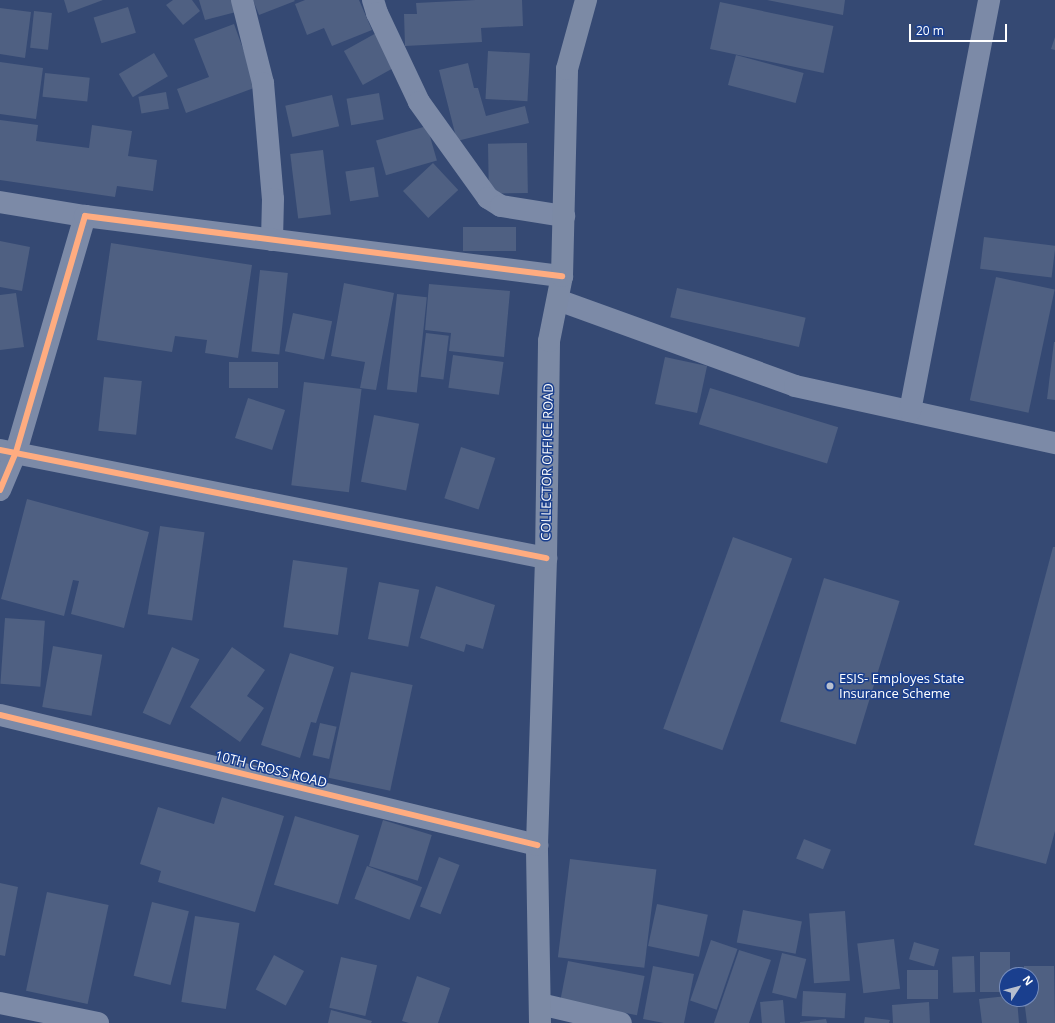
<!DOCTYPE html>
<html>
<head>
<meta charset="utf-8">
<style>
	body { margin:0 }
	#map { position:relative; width:1055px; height:1023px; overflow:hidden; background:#354973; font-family:"Open Sans",sans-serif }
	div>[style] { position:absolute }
	.building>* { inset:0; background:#4f6082; transform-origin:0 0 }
	.minor>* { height:22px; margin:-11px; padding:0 11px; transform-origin:11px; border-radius:11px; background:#7c8aa7 }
	.major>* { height:22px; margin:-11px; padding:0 11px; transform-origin:11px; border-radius:11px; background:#7c8aa5 }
	.cycleway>* { height:6px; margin:-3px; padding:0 3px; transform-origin:3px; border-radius:3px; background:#ffac80 }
	.dots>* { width:11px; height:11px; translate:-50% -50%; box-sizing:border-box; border:2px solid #1a3f8e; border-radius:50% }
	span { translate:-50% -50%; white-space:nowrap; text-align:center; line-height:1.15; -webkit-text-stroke:3px #1a3f8e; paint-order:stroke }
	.street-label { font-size:13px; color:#fff }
	.poi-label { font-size:13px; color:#fff }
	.left { translate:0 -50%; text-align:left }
	.north { position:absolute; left:999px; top:967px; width:40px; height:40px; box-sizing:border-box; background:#1a3f8e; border:1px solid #768cbb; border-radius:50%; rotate:54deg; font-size:11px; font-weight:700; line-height:16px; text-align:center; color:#fff }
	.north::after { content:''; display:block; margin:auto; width:14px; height:18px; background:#b8bfce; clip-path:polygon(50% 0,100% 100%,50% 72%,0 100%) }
	.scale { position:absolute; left:909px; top:24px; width:98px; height:18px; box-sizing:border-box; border:2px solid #fff; border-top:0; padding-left:5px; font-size:12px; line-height:14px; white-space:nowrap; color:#fff; -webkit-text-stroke:3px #1a3f8e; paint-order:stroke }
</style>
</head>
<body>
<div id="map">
	<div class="building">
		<div style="clip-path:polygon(64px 0,103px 0,68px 13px)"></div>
		<div style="clip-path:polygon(173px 0,192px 0,200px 11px,183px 25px,166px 5px)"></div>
		<div style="clip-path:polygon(199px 0,237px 0,240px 11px,205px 20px)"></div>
		<div style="clip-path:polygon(253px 0,294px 0,295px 1px,259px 15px)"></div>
		<div style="clip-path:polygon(305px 0,359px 0,372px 30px,332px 46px,324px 28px,307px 35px,295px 4px)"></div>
		<div style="clip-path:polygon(476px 0,522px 0,523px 26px,481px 28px,482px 42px,405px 46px,404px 14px,417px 14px,416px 3px)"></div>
		<div style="clip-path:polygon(767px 0,845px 0,843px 15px)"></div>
		<div style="left:720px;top:2px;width:116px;height:48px;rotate:12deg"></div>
		<div style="left:128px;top:7px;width:27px;height:36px;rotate:73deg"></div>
		<div style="clip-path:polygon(0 8px,31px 12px,25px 58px,0 54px)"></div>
		<div style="left:34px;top:11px;width:18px;height:37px;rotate:6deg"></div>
		<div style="clip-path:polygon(234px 24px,257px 87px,186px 113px,177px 89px,209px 77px,194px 39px)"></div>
		<div style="left:378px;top:32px;width:39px;height:39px;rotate:61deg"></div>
		<div style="clip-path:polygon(1055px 37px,1055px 50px,1051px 49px)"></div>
		<div style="left:488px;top:51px;width:42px;height:48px;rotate:3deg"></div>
		<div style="left:154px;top:53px;width:27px;height:41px;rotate:59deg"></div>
		<div style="left:736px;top:55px;width:70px;height:31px;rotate:15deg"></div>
		<div style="clip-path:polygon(0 62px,43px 68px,36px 119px,0 114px)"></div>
		<div style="clip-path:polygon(468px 63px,474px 88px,478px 88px,486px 116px,525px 106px,529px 123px,457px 141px,439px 70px)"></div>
		<div style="left:45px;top:73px;width:45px;height:24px;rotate:6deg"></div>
		<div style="left:166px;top:92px;width:17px;height:28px;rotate:80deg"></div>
		<div style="left:379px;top:93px;width:27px;height:33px;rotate:80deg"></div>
		<div style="left:332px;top:95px;width:32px;height:48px;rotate:77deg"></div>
		<div style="clip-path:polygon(0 120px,38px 125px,36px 141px,89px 148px,92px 125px,132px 131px,128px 156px,157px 160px,153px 191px,117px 186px,115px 197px,0 180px)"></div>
		<div style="left:427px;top:126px;width:36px;height:53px;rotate:74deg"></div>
		<div style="left:527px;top:143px;width:50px;height:39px;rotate:89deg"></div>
		<div style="left:323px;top:150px;width:65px;height:33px;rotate:83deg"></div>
		<div style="left:433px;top:163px;width:37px;height:41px;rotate:47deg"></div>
		<div style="left:374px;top:167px;width:30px;height:29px;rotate:81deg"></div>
		<div style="left:463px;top:227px;width:53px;height:24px"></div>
		<div style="left:984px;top:237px;width:72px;height:32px;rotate:7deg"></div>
		<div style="clip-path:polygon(0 241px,30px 247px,22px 291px,0 287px)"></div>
		<div style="clip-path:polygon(111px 243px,252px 265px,238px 358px,205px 353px,207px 340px,175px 336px,172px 352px,97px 340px)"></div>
		<div style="left:260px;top:270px;width:28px;height:82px;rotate:6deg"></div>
		<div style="left:996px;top:277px;width:60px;height:126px;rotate:12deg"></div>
		<div style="clip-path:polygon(344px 283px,394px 293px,376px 390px,360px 388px,365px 362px,331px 356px)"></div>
		<div style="clip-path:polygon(429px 284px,510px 291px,504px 357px,449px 351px,451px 333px,425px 330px)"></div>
		<div style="left:677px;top:288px;width:132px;height:30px;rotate:13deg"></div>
		<div style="clip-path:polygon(16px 293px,24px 347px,0 350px,0 295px)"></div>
		<div style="left:397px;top:294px;width:30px;height:96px;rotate:6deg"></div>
		<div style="left:293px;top:313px;width:40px;height:39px;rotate:12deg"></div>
		<div style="left:426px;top:333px;width:23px;height:44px;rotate:7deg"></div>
		<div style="clip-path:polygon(1054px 342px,1055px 342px,1055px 400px,1047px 399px)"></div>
		<div style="left:453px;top:355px;width:51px;height:33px;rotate:8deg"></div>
		<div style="left:665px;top:357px;width:43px;height:48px;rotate:12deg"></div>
		<div style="left:229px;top:362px;width:49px;height:26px"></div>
		<div style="left:104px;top:377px;width:38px;height:54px;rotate:6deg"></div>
		<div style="left:304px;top:382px;width:58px;height:104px;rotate:7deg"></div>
		<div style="left:710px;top:388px;width:134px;height:38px;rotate:17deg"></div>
		<div style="left:248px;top:398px;width:39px;height:42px;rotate:18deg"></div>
		<div style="left:374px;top:415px;width:46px;height:68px;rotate:11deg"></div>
		<div style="left:461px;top:447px;width:36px;height:54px;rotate:18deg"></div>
		<div style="clip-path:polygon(27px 499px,149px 532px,124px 628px,71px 614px,79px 581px,73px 580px,64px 616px,1px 599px)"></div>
		<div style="left:160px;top:526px;width:45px;height:89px;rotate:8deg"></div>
		<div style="left:733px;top:537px;width:63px;height:204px;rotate:20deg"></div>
		<div style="clip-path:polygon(1053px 547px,1055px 547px,1055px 831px,1046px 864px,974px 845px)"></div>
		<div style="left:293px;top:560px;width:55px;height:68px;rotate:8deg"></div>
		<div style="left:824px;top:578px;width:79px;height:150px;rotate:17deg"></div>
		<div style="left:379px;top:582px;width:41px;height:58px;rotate:11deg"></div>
		<div style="clip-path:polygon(436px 586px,495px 605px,483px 649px,466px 644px,464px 652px,420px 638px)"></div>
		<div style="left:5px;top:618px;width:40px;height:66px;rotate:4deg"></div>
		<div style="left:53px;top:646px;width:50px;height:62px;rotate:10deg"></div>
		<div style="left:172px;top:647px;width:30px;height:72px;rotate:24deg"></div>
		<div style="clip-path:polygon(232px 647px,265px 670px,247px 696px,264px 708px,240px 742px,190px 707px)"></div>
		<div style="clip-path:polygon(290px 653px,334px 667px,316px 723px,311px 722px,300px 758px,261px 745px)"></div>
		<div style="left:351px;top:672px;width:63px;height:108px;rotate:12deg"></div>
		<div style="left:320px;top:723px;width:17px;height:33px;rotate:13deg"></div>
		<div style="clip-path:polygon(222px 797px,284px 816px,255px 912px,158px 882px,161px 871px,140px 864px,158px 807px,214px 824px)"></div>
		<div style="left:295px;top:816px;width:67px;height:72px;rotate:17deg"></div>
		<div style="left:383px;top:820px;width:51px;height:48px;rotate:17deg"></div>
		<div style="left:804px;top:839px;width:29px;height:21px;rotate:22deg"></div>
		<div style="left:439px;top:857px;width:22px;height:53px;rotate:21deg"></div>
		<div style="left:570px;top:859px;width:87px;height:99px;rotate:7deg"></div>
		<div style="left:367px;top:866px;width:59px;height:35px;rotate:21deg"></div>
		<div style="clip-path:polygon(0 883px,18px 887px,5px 956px,0 955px)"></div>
		<div style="left:47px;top:892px;width:63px;height:101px;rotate:12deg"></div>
		<div style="left:152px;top:902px;width:38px;height:76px;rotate:14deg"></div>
		<div style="left:657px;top:904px;width:52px;height:43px;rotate:12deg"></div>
		<div style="left:743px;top:910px;width:60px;height:33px;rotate:11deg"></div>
		<div style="left:845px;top:911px;width:70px;height:36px;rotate:86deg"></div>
		<div style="left:195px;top:916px;width:45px;height:87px;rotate:9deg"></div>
		<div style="left:894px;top:939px;width:50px;height:37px;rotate:83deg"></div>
		<div style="left:711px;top:940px;width:28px;height:64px;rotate:19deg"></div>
		<div style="left:914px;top:942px;width:26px;height:18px;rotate:16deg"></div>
		<div style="clip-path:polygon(739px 950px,771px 960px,749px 1023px,714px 1023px)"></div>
		<div style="clip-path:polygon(980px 952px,1010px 952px,1010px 975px,1007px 975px,1007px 992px,980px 992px)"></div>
		<div style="left:782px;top:953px;width:25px;height:41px;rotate:14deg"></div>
		<div style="left:274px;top:955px;width:34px;height:39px;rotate:28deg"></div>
		<div style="left:974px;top:956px;width:36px;height:22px;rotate:88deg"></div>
		<div style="left:341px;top:957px;width:37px;height:52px;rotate:13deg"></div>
		<div style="left:568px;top:961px;width:78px;height:40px;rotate:11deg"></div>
		<div style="clip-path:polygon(653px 966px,694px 974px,684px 1023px,664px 1023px,643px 1019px)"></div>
		<div style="clip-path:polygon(1024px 966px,1054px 966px,1055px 1023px,1027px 1023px,1024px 999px,1031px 999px,1031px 975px,1024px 975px)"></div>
		<div style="left:907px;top:970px;width:31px;height:29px"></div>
		<div style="clip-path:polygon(417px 976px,450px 988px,438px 1023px,409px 1023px,402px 1021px)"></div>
		<div style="left:803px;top:991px;width:43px;height:25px;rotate:3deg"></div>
		<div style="clip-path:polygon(1007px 996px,1007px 999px,1017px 999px,1019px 1023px,982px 1023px,979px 999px)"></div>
		<div style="left:783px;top:1000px;width:23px;height:23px;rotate:85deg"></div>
		<div style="clip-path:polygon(929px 1002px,930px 1023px,893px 1023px,892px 1005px)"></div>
		<div style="clip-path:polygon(331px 1010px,372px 1021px,371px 1023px,328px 1023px)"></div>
		<div style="clip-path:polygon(865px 1017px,890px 1020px,889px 1023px,864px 1023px)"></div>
		<div style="clip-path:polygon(826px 1019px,827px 1023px,800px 1023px,800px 1022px)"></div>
	</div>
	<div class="minor">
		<div style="left:242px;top:0;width:86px;rotate:75.8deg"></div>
		<div style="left:263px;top:83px;width:116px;rotate:85.1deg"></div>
		<div style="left:273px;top:199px;width:41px;rotate:91.4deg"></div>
		<div style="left:373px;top:0;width:14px;rotate:73deg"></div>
		<div style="left:377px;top:13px;width:98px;rotate:64.7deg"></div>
		<div style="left:419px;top:102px;width:118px;rotate:54.3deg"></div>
		<div style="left:488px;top:198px;width:15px;rotate:32deg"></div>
		<div style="left:501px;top:206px;width:64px;rotate:9deg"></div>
		<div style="left:0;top:202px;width:86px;rotate:9.4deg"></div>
		<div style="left:558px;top:300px;width:252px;rotate:19.9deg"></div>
		<div style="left:795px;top:386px;width:266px;rotate:12.4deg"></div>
		<div style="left:910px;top:411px;width:419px;rotate:-79.1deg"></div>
		<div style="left:0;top:450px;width:557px;rotate:11.19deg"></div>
		<div style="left:0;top:490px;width:41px;rotate:-67.2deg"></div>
		<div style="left:16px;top:452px;width:246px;rotate:-73.7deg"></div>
		<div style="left:85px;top:216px;width:481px;rotate:7.2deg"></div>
		<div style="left:0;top:715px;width:553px;rotate:13.61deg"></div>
		<div style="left:0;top:1003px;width:100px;rotate:11.5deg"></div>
		<div style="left:540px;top:1004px;width:83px;rotate:13.2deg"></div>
	</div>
	<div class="major">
		<div style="left:540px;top:1023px;width:178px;rotate:-91deg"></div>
		<div style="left:537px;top:845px;width:287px;rotate:-88.2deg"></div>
		<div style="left:546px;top:558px;width:217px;rotate:-89.2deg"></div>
		<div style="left:549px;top:341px;width:66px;rotate:-78.7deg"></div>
		<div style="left:562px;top:276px;width:207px;rotate:-88.6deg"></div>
		<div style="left:567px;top:69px;width:72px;rotate:-74.6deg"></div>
	</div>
	<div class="cycleway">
		<div style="left:0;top:450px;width:557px;rotate:11.19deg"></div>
		<div style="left:0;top:490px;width:41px;rotate:-67.2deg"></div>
		<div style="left:16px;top:452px;width:246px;rotate:-73.7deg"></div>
		<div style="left:85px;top:216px;width:481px;rotate:7.2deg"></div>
		<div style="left:0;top:715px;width:553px;rotate:13.61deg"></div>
	</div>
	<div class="dots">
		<div style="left:830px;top:686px;background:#b8bfce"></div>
	</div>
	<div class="street-label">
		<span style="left:547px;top:462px;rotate:-89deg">COLLECTOR OFFICE ROAD</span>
		<span style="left:271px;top:769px;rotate:14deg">10TH CROSS ROAD</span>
	</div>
	<div class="poi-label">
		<span class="left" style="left:839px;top:686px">ESIS- Employes State<br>Insurance Scheme</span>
	</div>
	<div class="north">N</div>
	<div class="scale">20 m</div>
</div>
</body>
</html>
